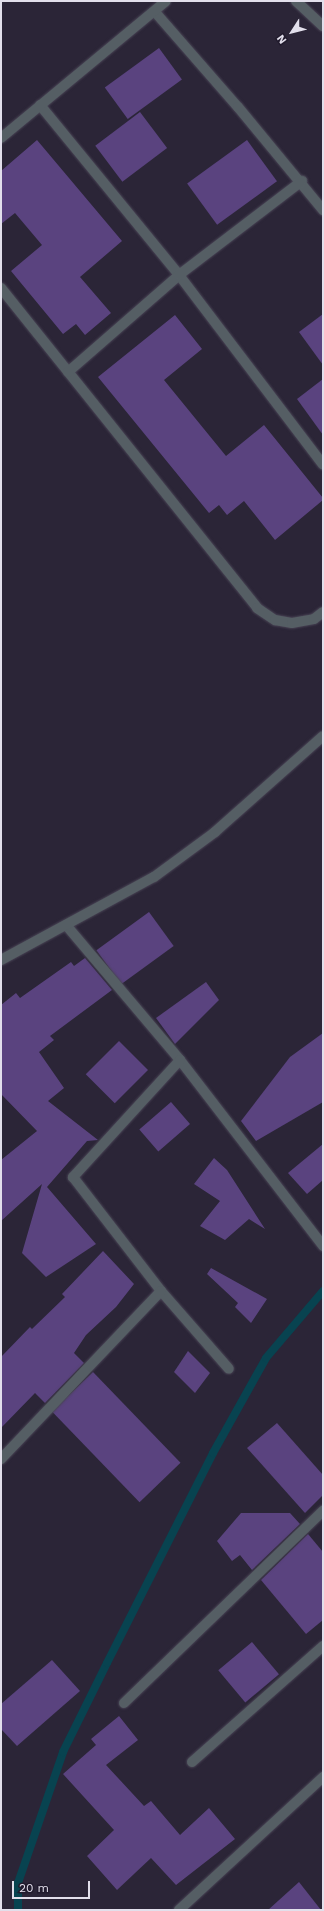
<!DOCTYPE html>
<html>
<head>
<meta charset="utf-8">
<style>
	body { margin:0 }
	#map { position:relative; width:324px; height:1911px; overflow:hidden; background:#2b2537; font-family:"Work Sans",sans-serif }
	div>[style] { position:absolute }
	.stream>* { height:8px; margin:-4px; padding:0 4px; transform-origin:4px; border-radius:4px; background:#084350 }
	.building>* { inset:0; background:#5a437f; transform-origin:0 0 }
	.roads { filter:drop-shadow(0 0 1px #484354) drop-shadow(0 0 1px #484354) }
	.minor>* { height:10px; margin:-5px; padding:0 5px; transform-origin:5px; border-radius:5px; background:#555e64 }
	span { translate:-50% -50%; white-space:nowrap; text-align:center; line-height:1.15; -webkit-text-stroke:3px #211b2d; paint-order:stroke }
	.frame { position:absolute; inset:0; border:2px solid #e2dfeb; pointer-events:none }
	.north { position:absolute; left:272px; top:12px; width:40px; height:40px; -webkit-text-stroke:3px #211b2d; paint-order:stroke; rotate:234deg; font-size:11px; font-weight:700; line-height:16px; text-align:center; color:#e2dfeb }
	.north::after { content:''; display:block; margin:auto; width:14px; height:18px; background:#e2dfeb; clip-path:polygon(50% 0,100% 100%,50% 72%,0 100%) }
	.scale { position:absolute; left:12px; top:1881px; width:78px; height:18px; box-sizing:border-box; border:2px solid #e2dfeb; border-top:0; padding-left:5px; font-size:12px; line-height:14px; white-space:nowrap; color:#e2dfeb; -webkit-text-stroke:3px #211b2d; paint-order:stroke }
</style>
</head>
<body>
<div id="map">
	<div class="stream">
		<div style="left:18px;top:1910px;width:27px;rotate:-90deg"></div>
		<div style="left:18px;top:1883px;width:139px;rotate:-71deg"></div>
		<div style="left:63px;top:1752px;width:99px;rotate:-63.7deg"></div>
		<div style="left:107px;top:1663px;width:235px;rotate:-63.2deg"></div>
		<div style="left:213px;top:1453px;width:109px;rotate:-60.8deg"></div>
		<div style="left:266px;top:1358px;width:88px;rotate:-49.6deg"></div>
	</div>
	<div class="building">
		<div style="left:159px;top:48px;width:39px;height:67px;rotate:54deg"></div>
		<div style="left:140px;top:112px;width:45px;height:56px;rotate:53deg"></div>
		<div style="clip-path:polygon(37px 140px,122px 241px,80px 277px,111px 313px,85px 335px,76px 324px,63px 334px,11px 271px,42px 245px,15px 213px,1px 224px,1px 171px)"></div>
		<div style="left:247px;top:140px;width:51px;height:74px;rotate:54deg"></div>
		<div style="clip-path:polygon(323px 314px,323px 365px,299px 332px)"></div>
		<div style="clip-path:polygon(175px 315px,202px 349px,164px 380px,226px 456px,264px 425px,323px 498px,323px 500px,275px 540px,244px 501px,227px 515px,219px 505px,209px 513px,98px 377px)"></div>
		<div style="clip-path:polygon(323px 379px,323px 435px,297px 399px)"></div>
		<div style="left:149px;top:912px;width:42px;height:65px;rotate:54deg"></div>
		<div style="clip-path:polygon(85px 958px,112px 990px,50px 1036px,54px 1040px,39px 1052px,64px 1088px,48px 1101px,98px 1140px,87px 1141px,47px 1187px,96px 1244px,46px 1277px,22px 1253px,42px 1184px,1px 1221px,1px 1160px,37px 1131px,1px 1094px,1px 1005px,16px 993px,20px 998px,71px 962px,74px 966px)"></div>
		<div style="clip-path:polygon(206px 982px,219px 1000px,175px 1044px,156px 1018px)"></div>
		<div style="clip-path:polygon(323px 1033px,323px 1102px,256px 1141px,241px 1121px,290px 1057px)"></div>
		<div style="left:119px;top:1041px;width:41px;height:47px;rotate:45deg"></div>
		<div style="left:171px;top:1102px;width:29px;height:42px;rotate:49deg"></div>
		<div style="clip-path:polygon(323px 1144px,323px 1180px,307px 1194px,288px 1173px)"></div>
		<div style="clip-path:polygon(214px 1158px,227px 1170px,265px 1229px,249px 1219px,225px 1240px,200px 1226px,220px 1201px,194px 1184px)"></div>
		<div style="clip-path:polygon(103px 1251px,134px 1284px,116px 1307px,86px 1335px,74px 1353px,84px 1363px,45px 1403px,35px 1393px,1px 1428px,1px 1357px,30px 1327px,32px 1329px,65px 1297px,62px 1294px)"></div>
		<div style="clip-path:polygon(211px 1268px,267px 1299px,251px 1323px,235px 1307px,238px 1303px,207px 1274px)"></div>
		<div style="clip-path:polygon(188px 1351px,210px 1373px,195px 1393px,174px 1372px)"></div>
		<div style="left:93px;top:1372px;width:126px;height:57px;rotate:46deg"></div>
		<div style="clip-path:polygon(277px 1423px,323px 1475px,323px 1495px,305px 1513px,247px 1448px)"></div>
		<div style="clip-path:polygon(241px 1513px,290px 1513px,300px 1524px,252px 1570px,240px 1555px,232px 1561px,217px 1541px)"></div>
		<div style="clip-path:polygon(308px 1534px,323px 1552px,323px 1620px,306px 1634px,261px 1580px)"></div>
		<div style="left:252px;top:1642px;width:42px;height:44px;rotate:50deg"></div>
		<div style="clip-path:polygon(52px 1660px,80px 1691px,17px 1746px,1px 1729px,1px 1704px)"></div>
		<div style="clip-path:polygon(119px 1716px,138px 1740px,106px 1765px,144px 1806px,151px 1801px,180px 1835px,209px 1808px,235px 1839px,176px 1885px,151px 1858px,117px 1890px,87px 1856px,114px 1830px,63px 1774px,96px 1745px,91px 1739px)"></div>
		<div style="clip-path:polygon(299px 1882px,321px 1910px,268px 1910px)"></div>
	</div>
	<div class="roads">
		<div class="minor">
			<div style="left:296px;top:1px;width:37px;rotate:43deg"></div>
			<div style="left:155px;top:12px;width:126px;rotate:48.9deg"></div>
			<div style="left:238px;top:107px;width:134px;rotate:50.5deg"></div>
			<div style="left:40px;top:105px;width:220px;rotate:50.7deg"></div>
			<div style="left:179px;top:275px;width:238px;rotate:52.8deg"></div>
			<div style="left:1px;top:138px;width:214px;rotate:-39.7deg"></div>
			<div style="left:1px;top:288px;width:410px;rotate:51.3deg"></div>
			<div style="left:257px;top:608px;width:22px;rotate:34deg"></div>
			<div style="left:275px;top:620px;width:17px;rotate:10deg"></div>
			<div style="left:292px;top:623px;width:22px;rotate:-10deg"></div>
			<div style="left:314px;top:619px;width:11px;rotate:-38deg"></div>
			<div style="left:68px;top:372px;width:147px;rotate:-41.1deg"></div>
			<div style="left:179px;top:275px;width:155px;rotate:-37.4deg"></div>
			<div style="left:66px;top:925px;width:177px;rotate:49.8deg"></div>
			<div style="left:180px;top:1060px;width:235px;rotate:52.4deg"></div>
			<div style="left:1px;top:960px;width:174px;rotate:-28.5deg"></div>
			<div style="left:154px;top:877px;width:76px;rotate:-36.4deg"></div>
			<div style="left:215px;top:832px;width:144px;rotate:-41.6deg"></div>
			<div style="left:180px;top:1060px;width:159px;rotate:132.4deg"></div>
			<div style="left:73px;top:1177px;width:144px;rotate:52.3deg"></div>
			<div style="left:161px;top:1291px;width:103px;rotate:48.9deg"></div>
			<div style="left:1px;top:1459px;width:232px;rotate:-46.4deg"></div>
			<div style="left:124px;top:1703px;width:277px;rotate:-44deg"></div>
			<div style="left:192px;top:1762px;width:175px;rotate:-41.5deg"></div>
			<div style="left:179px;top:1910px;width:196px;rotate:-42.7deg"></div>
		</div>
	</div>
	<div class="frame"></div>
	<div class="north">N</div>
	<div class="scale">20 m</div>
</div>
</body>
</html>
